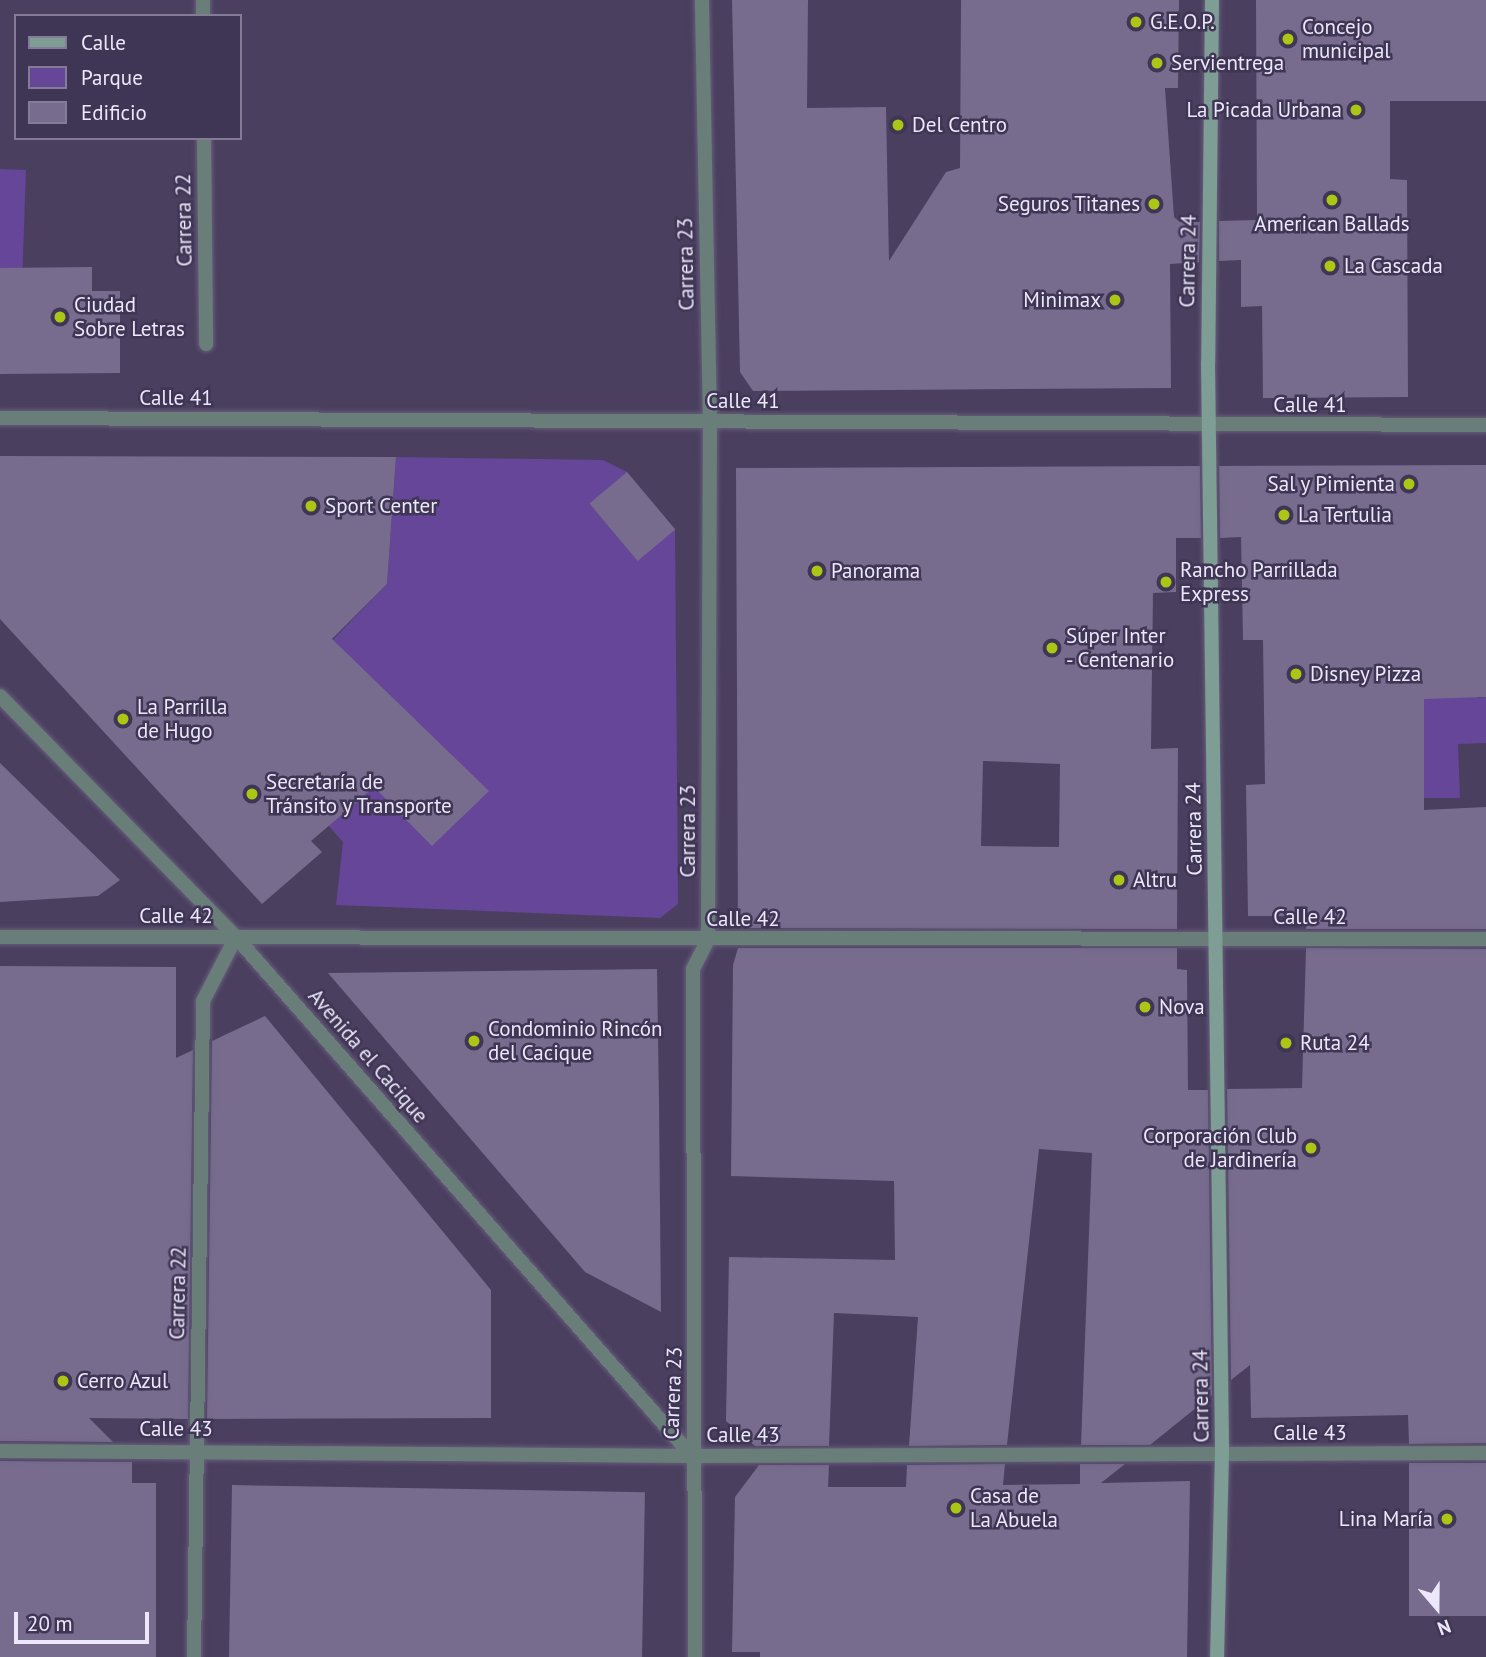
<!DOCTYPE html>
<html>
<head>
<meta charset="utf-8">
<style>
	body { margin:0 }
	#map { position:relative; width:1486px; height:1657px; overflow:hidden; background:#4a3f5f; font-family:"PT Sans",sans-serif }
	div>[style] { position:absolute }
	.green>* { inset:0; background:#664699; transform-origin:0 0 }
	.building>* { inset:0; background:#776c8e; transform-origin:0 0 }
	.roads { filter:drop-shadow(0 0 2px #675d7b) drop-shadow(0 0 2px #675d7b) }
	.pedestrian>* { height:14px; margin:-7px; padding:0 7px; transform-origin:7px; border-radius:7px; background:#6a7e79 }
	.minor>* { height:14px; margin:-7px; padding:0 7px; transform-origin:7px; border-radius:7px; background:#6a7e79 }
	.tertiary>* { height:14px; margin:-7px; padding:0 7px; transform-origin:7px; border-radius:7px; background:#6a7e79 }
	.secondary>* { height:14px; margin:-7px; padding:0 7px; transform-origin:7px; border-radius:7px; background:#7d9d95 }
	.dots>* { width:19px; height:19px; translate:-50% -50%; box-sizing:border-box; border:4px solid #3f3554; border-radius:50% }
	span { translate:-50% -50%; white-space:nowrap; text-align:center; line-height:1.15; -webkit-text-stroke:5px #3f3554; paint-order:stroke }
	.poi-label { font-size:21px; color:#ece7fa }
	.left { translate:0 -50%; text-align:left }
	.right { translate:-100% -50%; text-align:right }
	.street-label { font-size:21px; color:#ece7fa }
	.legend { position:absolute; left:14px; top:14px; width:228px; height:126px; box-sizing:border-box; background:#3f3554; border:2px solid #847c96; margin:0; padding:9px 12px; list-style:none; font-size:21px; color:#ece7fa }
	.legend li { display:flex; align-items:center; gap:14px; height:35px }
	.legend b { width:35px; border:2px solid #847c96 }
	.north { position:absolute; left:1402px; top:1573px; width:70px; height:70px; -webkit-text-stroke:5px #3f3554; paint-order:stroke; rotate:160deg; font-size:19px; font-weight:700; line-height:28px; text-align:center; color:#ece7fa }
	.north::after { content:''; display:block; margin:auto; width:24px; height:32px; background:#ece7fa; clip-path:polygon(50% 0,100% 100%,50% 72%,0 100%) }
	.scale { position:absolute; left:14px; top:1612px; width:135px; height:32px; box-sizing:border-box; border:4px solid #ece7fa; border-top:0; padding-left:9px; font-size:21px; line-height:24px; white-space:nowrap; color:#ece7fa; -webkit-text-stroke:5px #3f3554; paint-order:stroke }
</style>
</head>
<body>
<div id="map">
	<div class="green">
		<div style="left:0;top:169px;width:26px;height:99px;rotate:2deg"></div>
		<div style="clip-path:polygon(396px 457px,603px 460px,627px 472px,675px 529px,678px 904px,660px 918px,336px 905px,343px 842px,282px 773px,326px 647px,387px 584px)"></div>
		<div style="clip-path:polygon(1422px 638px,1478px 698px,1486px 697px,1486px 743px,1458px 744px,1460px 798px,1424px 798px)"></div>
	</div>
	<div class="building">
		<div style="clip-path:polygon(732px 0,808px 0,807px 108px,886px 107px,889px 261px,946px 172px,960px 168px,961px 0,1179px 0,1178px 88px,1165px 88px,1174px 217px,1180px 222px,1200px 222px,1199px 262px,1170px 264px,1171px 388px,753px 391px,740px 372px)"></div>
		<div style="clip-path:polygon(1256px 0,1486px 0,1486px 101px,1390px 101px,1390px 179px,1407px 180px,1408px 397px,1263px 398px,1262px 306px,1241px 307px,1241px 260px,1219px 261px,1219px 221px,1257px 220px)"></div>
		<div style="clip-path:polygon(92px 267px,92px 291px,120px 291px,120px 373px,0 374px,0 268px)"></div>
		<div style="clip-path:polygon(0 456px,396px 457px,387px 584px,332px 639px,489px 791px,432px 846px,374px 787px,311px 841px,322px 852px,262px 904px,0 619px)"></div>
		<div style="clip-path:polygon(1486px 465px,1486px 697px,1424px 699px,1424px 810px,1486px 807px,1486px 929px,1306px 929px,1307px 916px,1248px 916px,1246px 785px,1265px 784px,1263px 640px,1243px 640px,1241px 537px,1220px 538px,1219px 466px)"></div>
		<div style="clip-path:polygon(evenodd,1200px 466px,1201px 538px,1176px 538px,1176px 592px,1153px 593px,1151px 749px,1178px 748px,1177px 929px,738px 928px,736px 468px,1200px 466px,983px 761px,1060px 764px,1059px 847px,981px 846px,983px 761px)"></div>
		<div style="left:627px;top:472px;width:75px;height:49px;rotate:50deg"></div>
		<div style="clip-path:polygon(0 763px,48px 810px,120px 880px,98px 896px,0 902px)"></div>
		<div style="clip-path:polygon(738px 948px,1177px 948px,1177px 969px,1187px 970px,1188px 1090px,1208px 1090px,1212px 1395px,1150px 1445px,1081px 1445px,1092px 1153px,1039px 1149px,1007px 1445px,909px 1446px,918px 1317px,834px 1313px,829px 1446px,755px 1446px,726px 1421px,729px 1257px,895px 1260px,894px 1181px,731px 1176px,733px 965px)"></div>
		<div style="clip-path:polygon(1306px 948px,1486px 949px,1486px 1443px,1409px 1444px,1408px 1415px,1251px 1418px,1250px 1365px,1231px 1380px,1227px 1089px,1302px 1088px)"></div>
		<div style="clip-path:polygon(0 966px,176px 967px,176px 1058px,193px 1050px,188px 1419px,89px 1418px,113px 1442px,0 1441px)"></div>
		<div style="clip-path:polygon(657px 969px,659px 1102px,661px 1312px,585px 1272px,328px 973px)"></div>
		<div style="clip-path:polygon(265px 1016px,491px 1290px,491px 1418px,207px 1419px,212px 1041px)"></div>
		<div style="clip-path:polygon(0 1461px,132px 1462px,132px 1483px,156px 1483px,156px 1657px,0 1657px)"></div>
		<div style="left:1409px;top:1463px;width:77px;height:153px"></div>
		<div style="clip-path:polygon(1005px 1464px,1003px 1485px,1080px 1484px,1080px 1464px,1125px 1464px,1101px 1483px,1190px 1481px,1187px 1657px,760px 1657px,760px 1652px,732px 1652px,735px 1497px,759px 1465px,829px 1465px,828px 1487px,906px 1487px,907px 1465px)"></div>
		<div style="left:232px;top:1485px;width:413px;height:172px;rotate:1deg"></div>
	</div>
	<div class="roads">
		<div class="pedestrian">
			<div style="left:203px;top:0;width:16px;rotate:90deg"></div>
			<div style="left:204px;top:138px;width:206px;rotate:89.4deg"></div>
		</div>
		<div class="minor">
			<div style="left:0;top:696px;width:337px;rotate:45.6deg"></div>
			<div style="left:236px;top:937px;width:691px;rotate:48.7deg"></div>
			<div style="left:0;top:937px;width:1486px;rotate:0.08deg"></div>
			<div style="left:0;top:1451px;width:692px;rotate:0.41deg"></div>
			<div style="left:692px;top:1456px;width:794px;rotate:-0.22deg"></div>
			<div style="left:194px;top:1657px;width:656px;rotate:-89.21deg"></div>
			<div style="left:203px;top:1001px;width:72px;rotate:-62.7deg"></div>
			<div style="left:695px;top:1657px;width:688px;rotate:-90.17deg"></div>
			<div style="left:693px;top:969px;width:33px;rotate:-63deg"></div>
			<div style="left:708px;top:940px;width:518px;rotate:-89.78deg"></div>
			<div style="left:710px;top:422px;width:422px;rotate:-91.1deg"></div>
		</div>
		<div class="tertiary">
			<div style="left:0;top:418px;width:1486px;rotate:0.27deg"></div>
		</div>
		<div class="secondary">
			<div style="left:1212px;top:0;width:363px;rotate:90.6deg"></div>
			<div style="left:1208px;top:363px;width:1091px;rotate:89.26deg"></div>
			<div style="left:1222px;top:1454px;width:203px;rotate:91.4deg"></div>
		</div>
	</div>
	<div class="dots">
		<div style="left:1136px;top:22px;background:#abc614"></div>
		<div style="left:1288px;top:39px;background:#abc614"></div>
		<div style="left:1157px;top:63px;background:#abc614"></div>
		<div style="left:1356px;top:110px;background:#abc614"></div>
		<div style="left:898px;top:125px;background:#abc614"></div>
		<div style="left:1332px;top:200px;background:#abc614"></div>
		<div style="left:1154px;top:204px;background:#abc614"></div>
		<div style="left:1330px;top:266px;background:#abc614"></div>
		<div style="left:1115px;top:300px;background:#abc614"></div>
		<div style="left:60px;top:317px;background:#abc614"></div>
		<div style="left:1409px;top:484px;background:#abc614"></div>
		<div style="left:311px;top:506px;background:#abc614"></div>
		<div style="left:1284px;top:515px;background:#abc614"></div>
		<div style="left:817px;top:571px;background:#abc614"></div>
		<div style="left:1166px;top:582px;background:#abc614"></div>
		<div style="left:1052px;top:648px;background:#abc614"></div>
		<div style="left:1296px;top:674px;background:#abc614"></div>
		<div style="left:123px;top:719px;background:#abc614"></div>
		<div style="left:252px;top:794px;background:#abc614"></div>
		<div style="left:1119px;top:880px;background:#abc614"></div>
		<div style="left:1145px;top:1007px;background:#abc614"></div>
		<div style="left:474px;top:1041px;background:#abc614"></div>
		<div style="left:1286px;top:1043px;background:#abc614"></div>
		<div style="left:1311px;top:1148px;background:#abc614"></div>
		<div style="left:63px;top:1381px;background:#abc614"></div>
		<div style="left:956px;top:1508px;background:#abc614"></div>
		<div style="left:1447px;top:1519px;background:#abc614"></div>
	</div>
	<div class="poi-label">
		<span class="left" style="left:1150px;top:22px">G.E.O.P.</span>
		<span class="left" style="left:1302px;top:39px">Concejo<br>municipal</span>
		<span class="left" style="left:1171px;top:63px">Servientrega</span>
		<span class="right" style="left:1342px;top:110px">La Picada Urbana</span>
		<span class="left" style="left:912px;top:125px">Del Centro</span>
		<span class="right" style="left:1140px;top:204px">Seguros Titanes</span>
		<span style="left:1332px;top:224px">American Ballads</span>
		<span class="left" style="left:1344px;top:266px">La Cascada</span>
		<span class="right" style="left:1101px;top:300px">Minimax</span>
		<span class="left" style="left:74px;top:317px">Ciudad<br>Sobre Letras</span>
		<span class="right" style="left:1395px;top:484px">Sal y Pimienta</span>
		<span class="left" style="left:325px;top:506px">Sport Center</span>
		<span class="left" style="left:1298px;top:515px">La Tertulia</span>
		<span class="left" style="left:1180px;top:582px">Rancho Parrillada<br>Express</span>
		<span class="left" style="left:831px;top:571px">Panorama</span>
		<span class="left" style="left:1066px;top:648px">Súper Inter<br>- Centenario</span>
		<span class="left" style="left:1310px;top:674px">Disney Pizza</span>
		<span class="left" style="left:137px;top:719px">La Parrilla<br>de Hugo</span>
		<span class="left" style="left:266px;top:794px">Secretaría de<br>Tránsito y Transporte</span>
		<span class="left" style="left:1133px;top:880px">Altru</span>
		<span class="left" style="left:1159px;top:1007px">Nova</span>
		<span class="left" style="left:488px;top:1041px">Condominio Rincón<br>del Cacique</span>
		<span class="left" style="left:1300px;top:1043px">Ruta 24</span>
		<span class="right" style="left:1297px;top:1148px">Corporación Club<br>de Jardinería</span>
		<span class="left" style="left:77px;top:1381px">Cerro Azul</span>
		<span class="left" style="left:970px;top:1508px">Casa de<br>La Abuela</span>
		<span class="right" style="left:1433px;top:1519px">Lina María</span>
	</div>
	<div class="street-label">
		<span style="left:184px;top:220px;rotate:-91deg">Carrera 22</span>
		<span style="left:1188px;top:261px;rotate:-89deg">Carrera 24</span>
		<span style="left:686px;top:264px;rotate:-91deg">Carrera 23</span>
		<span style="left:176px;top:398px">Calle 41</span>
		<span style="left:743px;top:401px">Calle 41</span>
		<span style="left:1310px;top:405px">Calle 41</span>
		<span style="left:1194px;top:829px;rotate:-91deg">Carrera 24</span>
		<span style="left:688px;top:831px;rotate:-90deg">Carrera 23</span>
		<span style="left:176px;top:916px">Calle 42</span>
		<span style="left:1310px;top:917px">Calle 42</span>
		<span style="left:743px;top:919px">Calle 42</span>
		<span style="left:368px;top:1056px;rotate:49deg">Avenida el Cacique</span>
		<span style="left:178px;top:1293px;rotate:-89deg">Carrera 22</span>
		<span style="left:673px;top:1393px;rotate:-88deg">Carrera 23</span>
		<span style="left:1201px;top:1396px;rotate:-91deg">Carrera 24</span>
		<span style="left:176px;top:1429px">Calle 43</span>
		<span style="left:1310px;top:1433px">Calle 43</span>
		<span style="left:743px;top:1435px">Calle 43</span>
	</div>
	<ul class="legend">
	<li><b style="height:9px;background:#7d9d95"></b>Calle</li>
	<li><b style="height:19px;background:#664699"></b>Parque</li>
	<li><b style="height:19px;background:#776c8e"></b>Edificio</li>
	</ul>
	<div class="north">N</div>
	<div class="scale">20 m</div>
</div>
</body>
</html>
